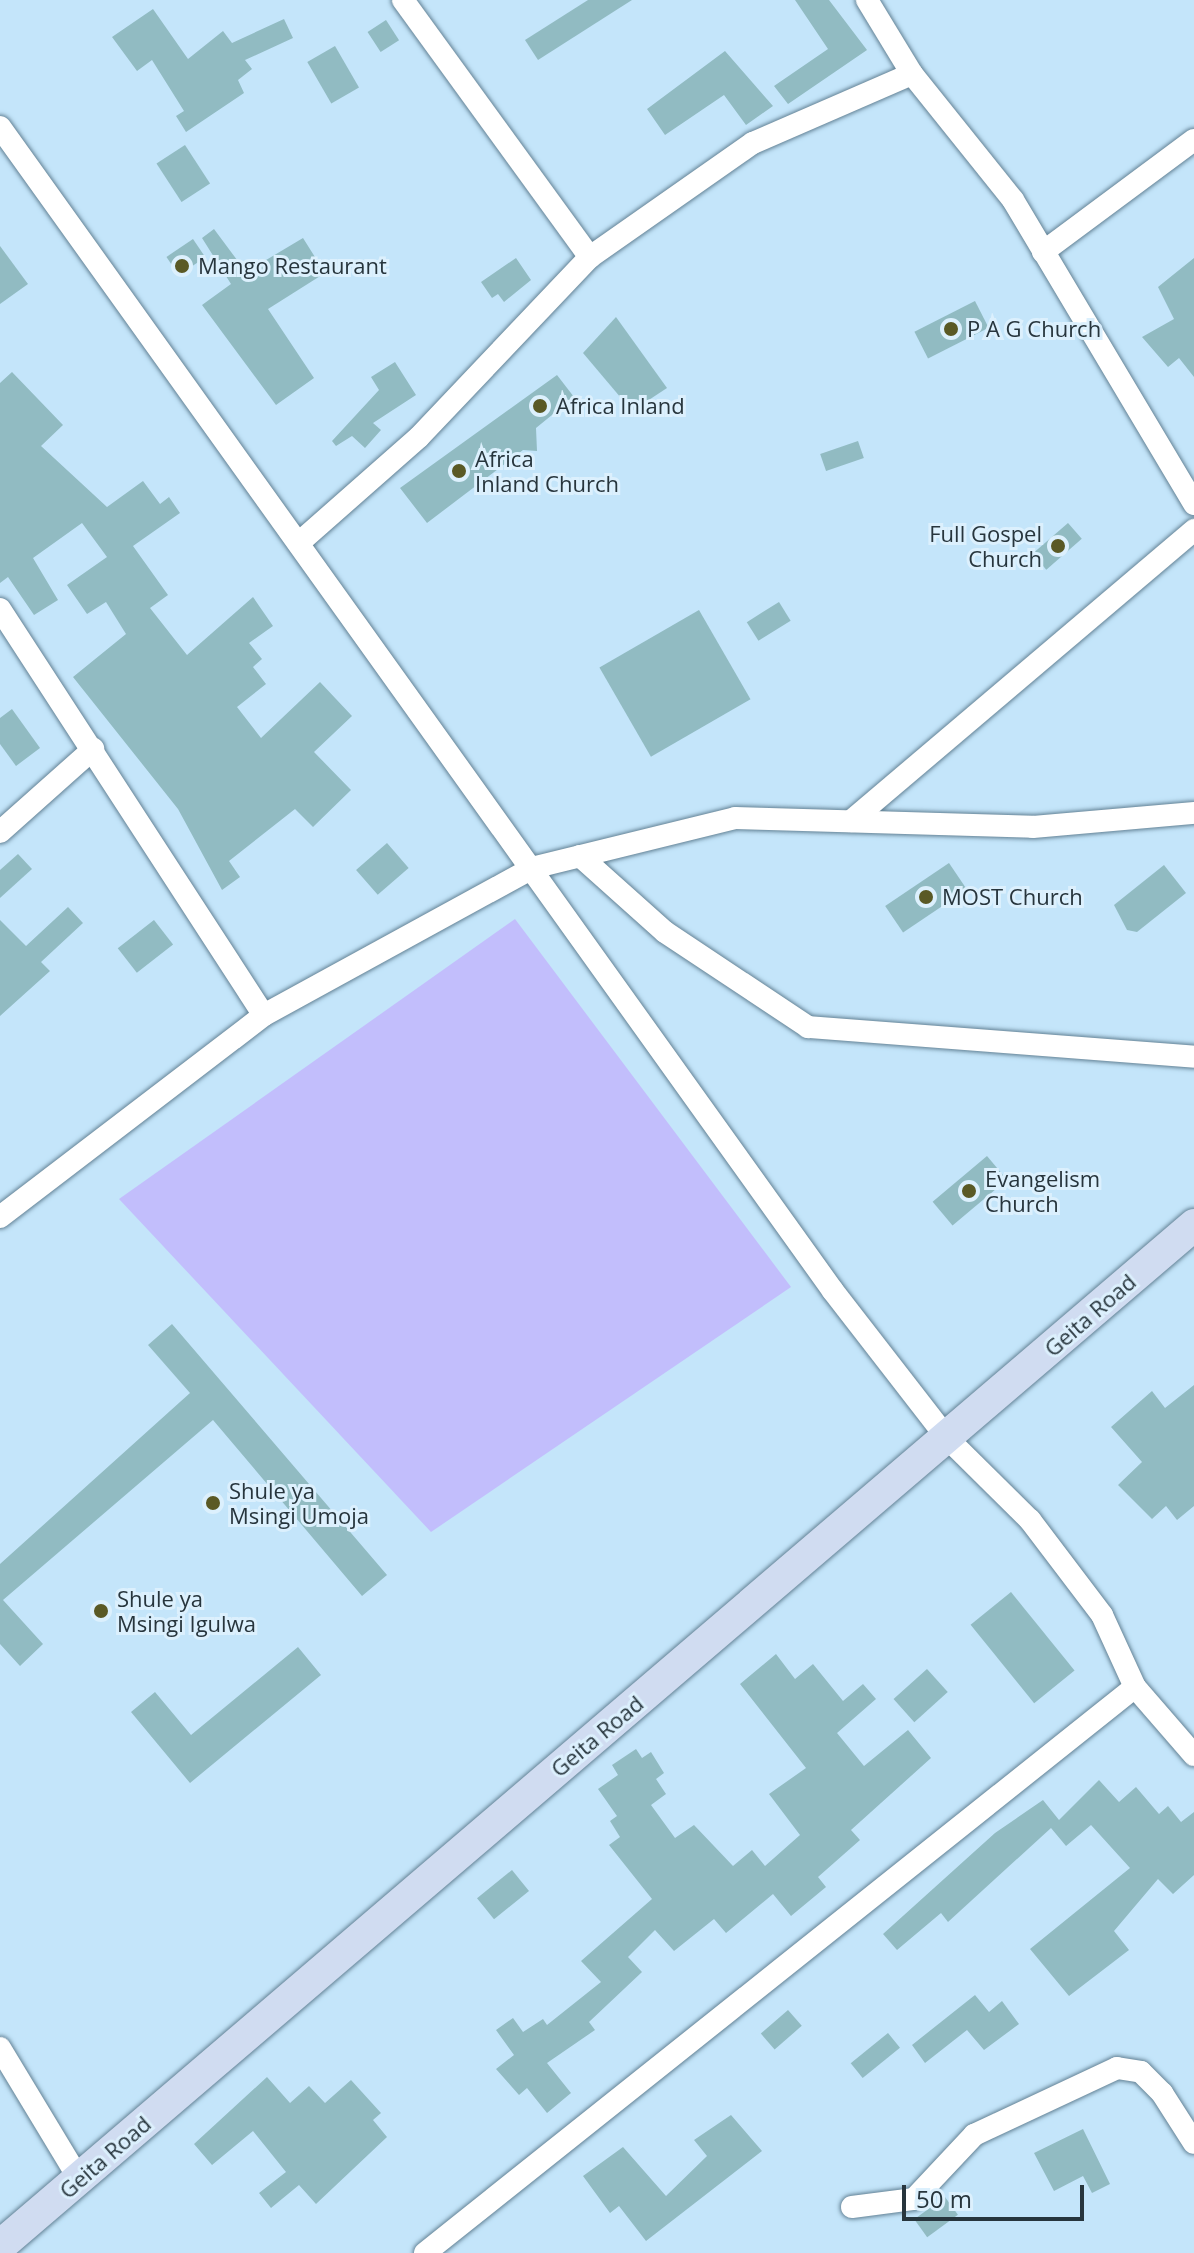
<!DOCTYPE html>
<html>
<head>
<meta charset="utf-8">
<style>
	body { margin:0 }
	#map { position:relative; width:1194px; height:2253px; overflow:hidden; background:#c4e5fa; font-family:"Open Sans",sans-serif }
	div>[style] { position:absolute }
	.green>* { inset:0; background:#c2befc }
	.building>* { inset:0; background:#91bbc2; transform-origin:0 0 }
	.roads { filter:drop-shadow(0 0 2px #638295) drop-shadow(0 0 2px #638295) }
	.street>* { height:22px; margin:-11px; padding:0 11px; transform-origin:11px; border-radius:11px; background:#fff }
	.secondary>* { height:32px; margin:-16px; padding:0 16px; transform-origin:16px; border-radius:16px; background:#d0dcf1 }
	.dots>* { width:22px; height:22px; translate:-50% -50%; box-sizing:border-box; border:4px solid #dcf0fd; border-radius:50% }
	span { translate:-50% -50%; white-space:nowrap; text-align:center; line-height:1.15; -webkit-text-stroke:6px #dcf0fd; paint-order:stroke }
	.poi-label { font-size:22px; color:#27353d }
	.left { translate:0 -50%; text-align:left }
	.right { translate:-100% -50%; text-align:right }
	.street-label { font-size:22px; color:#27353d }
	.scale { position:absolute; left:902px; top:2185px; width:182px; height:36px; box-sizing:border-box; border:4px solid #27353d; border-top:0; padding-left:10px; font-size:24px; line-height:28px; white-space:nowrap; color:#27353d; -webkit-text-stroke:6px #dcf0fd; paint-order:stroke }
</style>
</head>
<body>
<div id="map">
	<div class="green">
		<div style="clip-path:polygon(515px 919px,791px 1287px,431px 1532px,119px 1199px)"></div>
	</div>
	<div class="building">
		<div style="clip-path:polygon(588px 0,632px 0,538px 60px,525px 40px)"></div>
		<div style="clip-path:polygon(795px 0,829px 0,867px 50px,788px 104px,774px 86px,828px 49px)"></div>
		<div style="clip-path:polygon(153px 9px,188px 59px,223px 31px,232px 43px,284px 19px,293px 38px,245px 60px,252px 69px,238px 80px,244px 93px,186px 132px,176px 116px,184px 111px,152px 60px,137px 71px,112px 37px)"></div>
		<div style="left:386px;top:20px;width:24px;height:22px;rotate:57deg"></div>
		<div style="left:335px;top:46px;width:48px;height:32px;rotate:60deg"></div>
		<div style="clip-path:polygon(725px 51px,773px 106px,746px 125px,724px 95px,665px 135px,647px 109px)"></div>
		<div style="left:185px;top:145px;width:46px;height:34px;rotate:57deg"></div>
		<div style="clip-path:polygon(214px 229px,246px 272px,303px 238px,325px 273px,268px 309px,314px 378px,276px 405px,202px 305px,231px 284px,202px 238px)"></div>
		<div style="left:193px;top:239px;width:22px;height:32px;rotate:56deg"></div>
		<div style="clip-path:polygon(0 246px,28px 284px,0 304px)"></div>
		<div style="clip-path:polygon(516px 258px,531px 280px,504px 302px,498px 294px,492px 298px,481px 282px)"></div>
		<div style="clip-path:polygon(1194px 258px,1194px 377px,1179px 358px,1168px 367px,1142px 337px,1174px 319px,1158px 287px)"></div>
		<div style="left:975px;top:301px;width:30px;height:68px;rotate:63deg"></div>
		<div style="clip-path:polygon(616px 317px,667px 388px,632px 411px,583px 353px)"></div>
		<div style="clip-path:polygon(395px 362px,416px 395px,373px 423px,381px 430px,365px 448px,352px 436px,336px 446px,332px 441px,379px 390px,371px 377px)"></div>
		<div style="clip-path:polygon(12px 372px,63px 425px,41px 446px,107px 507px,143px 481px,160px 504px,169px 497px,180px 513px,133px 546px,168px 595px,150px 608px,187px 655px,253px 597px,273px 626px,249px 643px,262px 659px,253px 667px,266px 684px,237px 707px,261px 738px,320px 682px,352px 716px,314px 752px,351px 790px,313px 827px,295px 809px,229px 861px,240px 877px,222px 890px,178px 809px,73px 677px,126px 634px,106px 602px,87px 614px,67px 585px,107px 557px,82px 523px,33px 558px,58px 600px,34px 615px,8px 577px,0 583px,0 383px)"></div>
		<div style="clip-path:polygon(557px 375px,574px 397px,536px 428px,537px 451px,523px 450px,427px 523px,400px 488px)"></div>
		<div style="left:858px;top:441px;width:18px;height:40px;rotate:71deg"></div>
		<div style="left:1068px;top:523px;width:21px;height:47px;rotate:49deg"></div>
		<div style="left:779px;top:602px;width:22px;height:38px;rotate:58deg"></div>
		<div style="left:699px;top:610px;width:103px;height:115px;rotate:60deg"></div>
		<div style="clip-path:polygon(12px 709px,40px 748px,16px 766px,0 744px,0 718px)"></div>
		<div style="left:387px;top:843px;width:33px;height:41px;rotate:49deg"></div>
		<div style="clip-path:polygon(18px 854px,32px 869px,0 898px,0 870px)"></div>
		<div style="left:949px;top:863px;width:32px;height:77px;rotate:56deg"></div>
		<div style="clip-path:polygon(1164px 865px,1186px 893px,1137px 932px,1127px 930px,1114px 905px)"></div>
		<div style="clip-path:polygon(68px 907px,83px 923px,41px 962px,50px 971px,0 1016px,0 920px,26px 946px)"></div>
		<div style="left:154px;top:920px;width:31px;height:46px;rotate:52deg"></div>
		<div style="left:987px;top:1156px;width:31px;height:71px;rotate:50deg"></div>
		<div style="clip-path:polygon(172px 1324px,387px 1575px,362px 1596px,213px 1420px,3px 1600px,43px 1644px,20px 1666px,0 1644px,0 1564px,190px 1393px,148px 1345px)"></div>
		<div style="clip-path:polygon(1194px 1385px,1194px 1506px,1177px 1520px,1166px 1506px,1152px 1519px,1118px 1485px,1142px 1462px,1111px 1427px,1152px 1391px,1165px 1408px)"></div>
		<div style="left:1011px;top:1592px;width:101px;height:52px;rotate:51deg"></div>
		<div style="clip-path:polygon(298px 1647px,321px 1675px,190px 1783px,131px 1712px,155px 1692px,191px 1735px)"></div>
		<div style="clip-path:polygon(776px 1654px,795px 1679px,813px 1664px,843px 1701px,863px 1684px,876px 1699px,837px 1733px,864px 1766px,908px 1730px,931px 1758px,851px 1830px,860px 1840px,818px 1877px,826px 1887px,791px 1916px,773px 1894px,726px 1933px,714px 1919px,674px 1951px,655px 1930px,628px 1957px,642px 1972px,589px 2022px,595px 2030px,547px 2063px,571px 2093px,547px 2113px,527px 2088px,519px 2095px,496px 2069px,514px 2055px,496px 2030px,513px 2018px,523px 2032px,543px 2019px,547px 2025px,601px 1982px,581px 1961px,652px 1899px,609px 1845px,620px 1837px,610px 1821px,617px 1816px,598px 1789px,618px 1775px,612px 1765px,636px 1749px,642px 1758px,651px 1752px,664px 1773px,656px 1779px,666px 1794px,651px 1805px,675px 1838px,694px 1825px,733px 1866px,752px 1850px,765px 1866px,800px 1835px,769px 1794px,806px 1768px,740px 1684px)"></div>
		<div style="left:927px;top:1669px;width:31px;height:45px;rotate:48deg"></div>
		<div style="clip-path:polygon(1099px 1780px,1119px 1802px,1136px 1787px,1159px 1814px,1168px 1806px,1181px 1822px,1194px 1812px,1194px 1875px,1173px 1894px,1158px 1879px,1114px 1931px,1129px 1950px,1069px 1996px,1030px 1949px,1130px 1868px,1091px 1825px,1066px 1846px,1051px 1828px,948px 1922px,941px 1913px,897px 1950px,883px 1934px,995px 1833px,1043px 1800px,1059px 1820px)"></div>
		<div style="left:512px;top:1870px;width:27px;height:45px;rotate:51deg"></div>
		<div style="clip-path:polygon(975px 1995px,989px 2012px,1002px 2001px,1019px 2024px,984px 2050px,967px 2030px,925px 2063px,912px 2045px)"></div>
		<div style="left:788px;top:2010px;width:21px;height:36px;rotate:49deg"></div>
		<div style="left:888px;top:2033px;width:19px;height:48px;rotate:51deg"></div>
		<div style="clip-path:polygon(267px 2077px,290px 2103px,309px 2086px,325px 2103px,351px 2080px,381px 2113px,373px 2120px,387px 2137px,316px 2204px,299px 2185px,271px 2208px,259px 2193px,286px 2172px,253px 2131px,212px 2165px,194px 2144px)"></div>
		<div style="clip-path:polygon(731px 2115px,762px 2151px,646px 2241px,619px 2206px,610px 2213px,583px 2176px,623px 2147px,666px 2196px,707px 2156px,694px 2140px)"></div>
		<div style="clip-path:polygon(1083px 2129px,1110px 2184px,1092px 2193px,1083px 2176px,1054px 2191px,1034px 2153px)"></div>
		<div style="left:945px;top:2197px;width:22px;height:38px;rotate:54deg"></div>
	</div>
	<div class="roads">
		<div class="street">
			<div style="left:403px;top:0;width:318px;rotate:54deg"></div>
			<div style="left:867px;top:0;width:87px;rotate:58.7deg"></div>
			<div style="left:912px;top:74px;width:161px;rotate:51.3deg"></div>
			<div style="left:1013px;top:200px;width:354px;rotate:59.2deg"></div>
			<div style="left:0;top:127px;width:1431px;rotate:54.41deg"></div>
			<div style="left:833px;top:1291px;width:186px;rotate:52.2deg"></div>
			<div style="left:947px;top:1438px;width:117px;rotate:44.7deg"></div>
			<div style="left:1030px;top:1520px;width:119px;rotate:52.8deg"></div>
			<div style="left:1102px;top:1615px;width:79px;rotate:65.4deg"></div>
			<div style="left:1135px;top:1687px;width:90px;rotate:49.1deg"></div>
			<div style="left:1043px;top:252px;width:188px;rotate:-36.6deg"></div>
			<div style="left:301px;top:541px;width:157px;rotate:-41.4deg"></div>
			<div style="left:419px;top:437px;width:248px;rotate:-46.5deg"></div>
			<div style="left:590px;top:257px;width:199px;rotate:-35deg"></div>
			<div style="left:753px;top:143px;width:173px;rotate:-23.5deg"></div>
			<div style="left:0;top:609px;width:484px;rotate:57deg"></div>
			<div style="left:851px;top:821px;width:450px;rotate:-40.3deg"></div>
			<div style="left:0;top:832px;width:125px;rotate:-41.7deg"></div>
			<div style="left:580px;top:856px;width:114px;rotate:41.8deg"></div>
			<div style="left:665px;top:932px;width:172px;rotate:33.6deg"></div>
			<div style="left:808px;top:1027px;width:387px;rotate:4.4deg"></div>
			<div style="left:0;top:1217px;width:332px;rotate:-37.4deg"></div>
			<div style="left:264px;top:1015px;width:306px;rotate:-28.7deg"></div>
			<div style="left:532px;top:868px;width:209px;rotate:-13.8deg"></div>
			<div style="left:735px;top:818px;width:298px;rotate:1.7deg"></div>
			<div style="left:1033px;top:827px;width:162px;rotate:-5deg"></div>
			<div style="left:0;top:2048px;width:153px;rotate:58.9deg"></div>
			<div style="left:852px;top:2207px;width:63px;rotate:-7.4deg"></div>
			<div style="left:914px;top:2199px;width:88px;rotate:-46.8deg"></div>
			<div style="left:974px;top:2135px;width:158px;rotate:-25.1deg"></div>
			<div style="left:1117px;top:2068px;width:24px;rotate:9deg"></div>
			<div style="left:1141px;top:2072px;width:30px;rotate:45deg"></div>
			<div style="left:1162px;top:2093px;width:59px;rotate:57.4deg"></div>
			<div style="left:425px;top:2253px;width:908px;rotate:-38.56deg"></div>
		</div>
		<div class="secondary">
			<div style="left:0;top:2246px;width:1571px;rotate:-40.53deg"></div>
		</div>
	</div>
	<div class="dots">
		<div style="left:182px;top:266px;background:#5a5925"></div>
		<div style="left:951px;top:329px;background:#5a5925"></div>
		<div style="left:540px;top:406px;background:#5a5925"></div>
		<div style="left:459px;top:471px;background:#5a5925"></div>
		<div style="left:1058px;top:546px;background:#5a5925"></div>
		<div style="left:926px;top:897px;background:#5a5925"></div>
		<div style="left:969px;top:1191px;background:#5a5925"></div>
		<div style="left:213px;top:1503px;background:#5a5925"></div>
		<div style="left:101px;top:1611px;background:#5a5925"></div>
	</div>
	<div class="poi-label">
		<span class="left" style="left:198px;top:266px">Mango Restaurant</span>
		<span class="left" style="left:967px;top:329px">P A G Church</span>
		<span class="left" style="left:556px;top:406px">Africa Inland</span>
		<span class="left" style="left:475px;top:471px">Africa<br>Inland Church</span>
		<span class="right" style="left:1042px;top:546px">Full Gospel<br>Church</span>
		<span class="left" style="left:942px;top:897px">MOST Church</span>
		<span class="left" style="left:985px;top:1191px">Evangelism<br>Church</span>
		<span class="left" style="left:229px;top:1503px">Shule ya<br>Msingi Umoja</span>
		<span class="left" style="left:117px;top:1611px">Shule ya<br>Msingi Igulwa</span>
	</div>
	<div class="street-label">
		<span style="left:1090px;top:1315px;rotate:-41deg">Geita Road</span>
		<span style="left:597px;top:1736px;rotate:-40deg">Geita Road</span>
		<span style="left:105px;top:2157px;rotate:-41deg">Geita Road</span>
	</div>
	<div class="scale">50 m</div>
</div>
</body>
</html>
